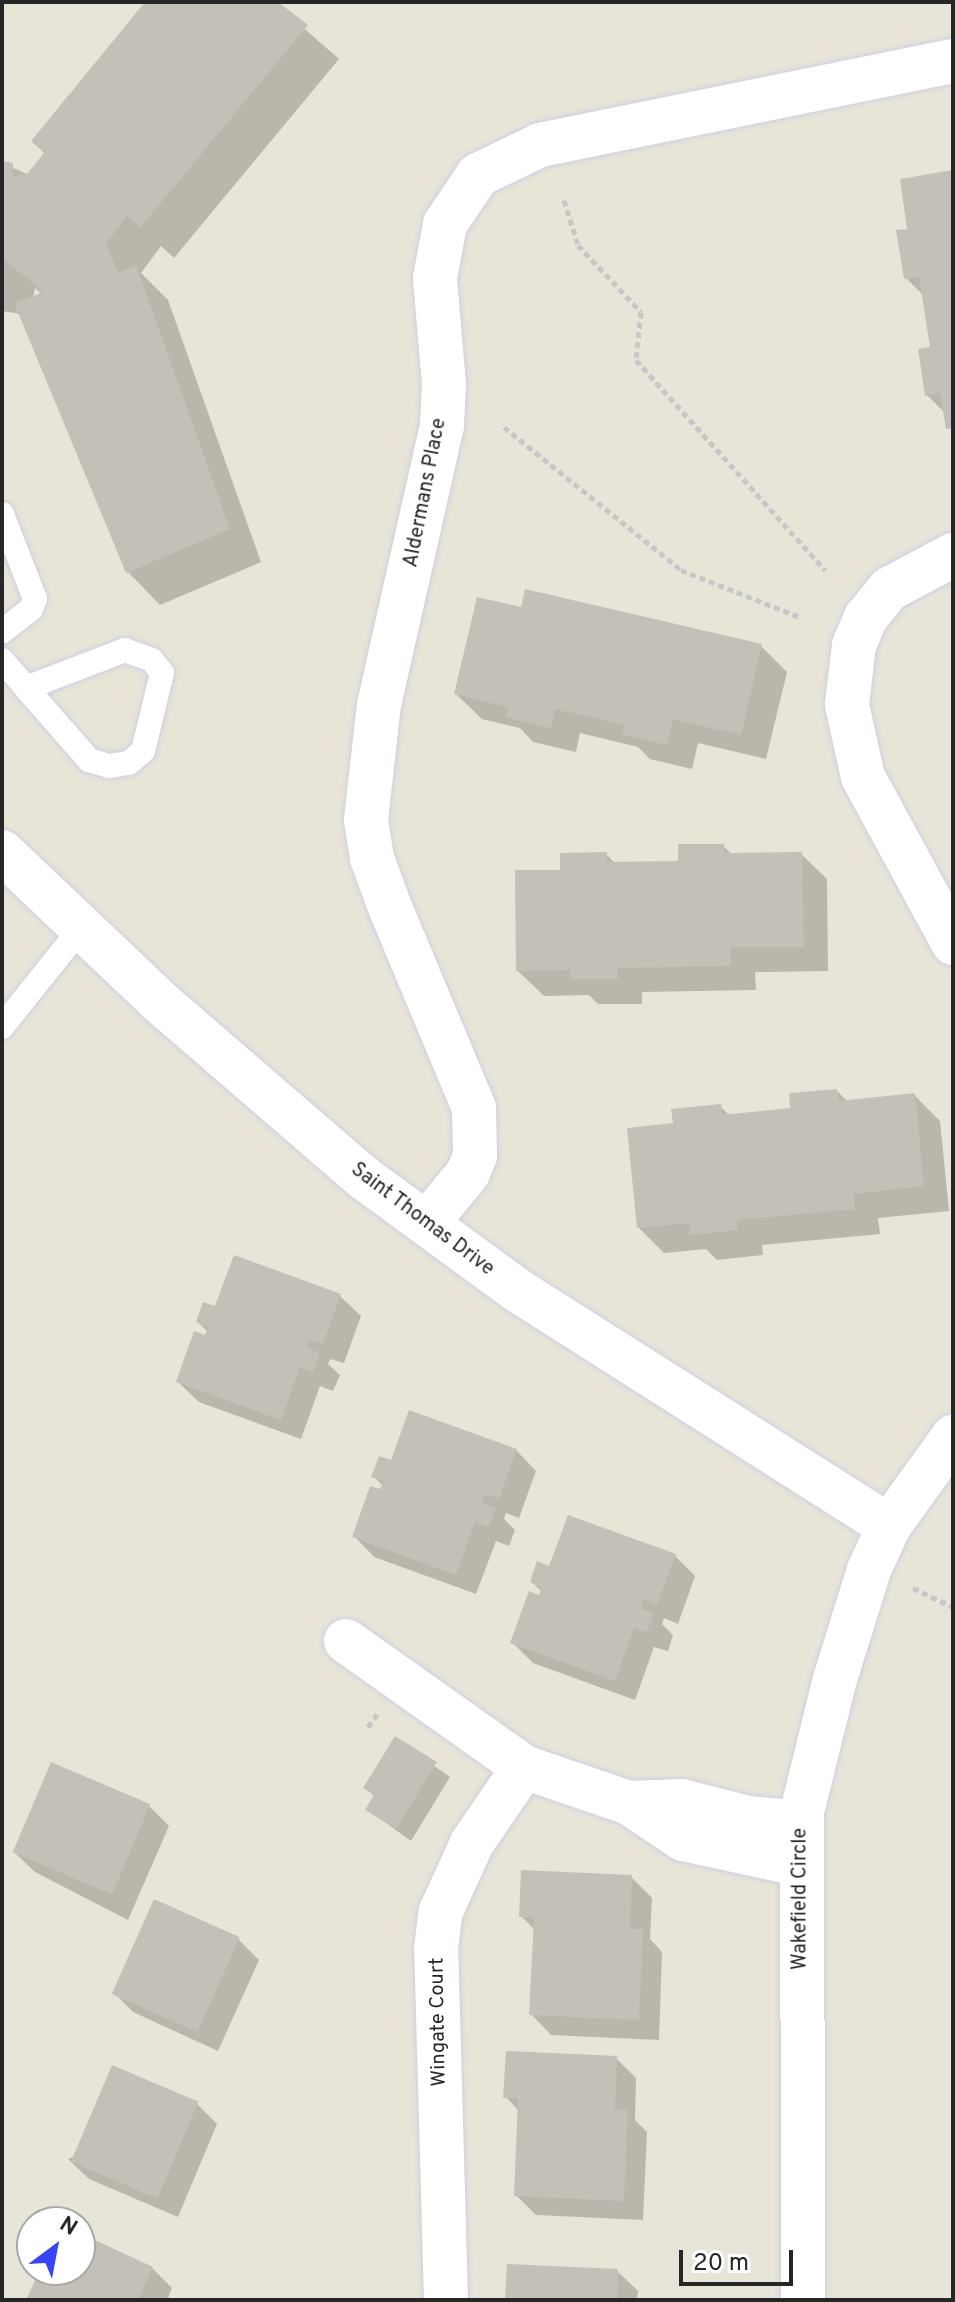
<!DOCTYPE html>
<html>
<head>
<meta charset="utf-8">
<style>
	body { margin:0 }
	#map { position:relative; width:955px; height:2302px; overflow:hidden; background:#e9e4d8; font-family:Overpass,sans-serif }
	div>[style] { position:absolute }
	.shadow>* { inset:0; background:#0003 }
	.building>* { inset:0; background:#c4c0b8; transform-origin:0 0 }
	.path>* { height:5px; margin-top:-2.5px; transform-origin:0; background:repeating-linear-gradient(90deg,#c7c7c7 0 6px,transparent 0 10px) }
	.roads { filter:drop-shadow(0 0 2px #cdcfe0) drop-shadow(0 0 2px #cdcfe0) }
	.service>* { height:24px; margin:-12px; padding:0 12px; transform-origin:12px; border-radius:12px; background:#fff }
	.minor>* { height:44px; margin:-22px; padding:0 22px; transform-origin:22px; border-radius:22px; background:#fff }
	span { translate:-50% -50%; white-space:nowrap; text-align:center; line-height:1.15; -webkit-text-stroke:8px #fff; paint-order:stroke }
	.street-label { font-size:20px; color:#262626 }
	.frame { position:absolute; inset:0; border:4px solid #262626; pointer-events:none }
	.north { position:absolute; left:16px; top:2206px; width:80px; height:80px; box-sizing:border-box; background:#fff; border:2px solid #a8a8a8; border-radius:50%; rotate:32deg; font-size:22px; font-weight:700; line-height:32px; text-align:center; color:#262626 }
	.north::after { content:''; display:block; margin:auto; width:28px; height:36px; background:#3845f5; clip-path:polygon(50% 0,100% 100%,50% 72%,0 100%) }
	.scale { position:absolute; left:679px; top:2250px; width:114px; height:36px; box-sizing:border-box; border:4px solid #262626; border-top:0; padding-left:10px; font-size:24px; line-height:28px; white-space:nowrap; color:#262626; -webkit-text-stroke:6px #fff; paint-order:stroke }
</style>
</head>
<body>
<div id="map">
	<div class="shadow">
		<div style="clip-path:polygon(evenodd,148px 2px,274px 2px,339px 59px,174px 258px,161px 246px,141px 273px,168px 300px,261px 562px,160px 605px,128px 572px,21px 314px,2px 311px,2px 163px,29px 175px,148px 2px,35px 288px,43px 295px,33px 298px,35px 288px)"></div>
		<div style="clip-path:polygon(953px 172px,953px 433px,945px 413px,927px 395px,933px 349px,924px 296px,906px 278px,910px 230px)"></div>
		<div style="clip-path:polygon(522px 609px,761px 646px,787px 672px,766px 759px,698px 743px,692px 769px,650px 759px,638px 747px,580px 733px,576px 752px,533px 742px,520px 728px,482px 719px,456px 694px)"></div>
		<div style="clip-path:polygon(723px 846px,733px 855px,801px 854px,827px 879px,828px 971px,755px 972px,756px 990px,642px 992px,642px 1004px,598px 1004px,589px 995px,544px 996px,518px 971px,562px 872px,606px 854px,616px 864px,680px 863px)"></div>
		<div style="clip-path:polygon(837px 1091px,848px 1102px,914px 1095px,940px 1121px,949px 1211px,878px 1218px,880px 1234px,762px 1245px,763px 1255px,717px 1260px,706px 1249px,664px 1253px,639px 1228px,675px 1125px,720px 1106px,730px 1116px,793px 1110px)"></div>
		<div style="clip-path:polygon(340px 1296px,361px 1316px,344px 1363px,330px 1359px,328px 1364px,340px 1375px,333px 1391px,320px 1386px,301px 1439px,199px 1402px,178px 1382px,208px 1332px,198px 1322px,216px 1309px)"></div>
		<div style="clip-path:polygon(516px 1450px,536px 1471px,519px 1518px,506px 1513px,504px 1519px,515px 1530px,509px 1546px,496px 1541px,476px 1594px,374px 1557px,354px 1536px,383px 1486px,374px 1477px,392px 1463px)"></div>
		<div style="clip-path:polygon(675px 1556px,695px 1576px,678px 1624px,664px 1618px,662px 1624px,673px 1635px,668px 1651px,654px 1647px,635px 1700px,533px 1663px,512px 1642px,542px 1592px,532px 1582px,550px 1568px)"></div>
		<div style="clip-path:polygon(395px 1739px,450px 1777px,411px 1841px,368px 1810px,375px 1797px,366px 1788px)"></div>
		<div style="clip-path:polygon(148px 1805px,169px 1826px,128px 1920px,35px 1872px,14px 1852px)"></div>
		<div style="clip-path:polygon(631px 1877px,652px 1898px,650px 1939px,662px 1952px,659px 2040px,551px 2035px,531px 2014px,535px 1930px,521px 1916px)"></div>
		<div style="clip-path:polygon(239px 1940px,259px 1960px,218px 2051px,133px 2012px,113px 1992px)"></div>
		<div style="clip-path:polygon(616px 2058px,636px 2078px,635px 2120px,647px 2132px,643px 2220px,536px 2215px,516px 2195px,519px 2111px,506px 2097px)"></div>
		<div style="clip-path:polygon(197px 2104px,217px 2124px,178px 2217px,89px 2179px,68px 2159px)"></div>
		<div style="clip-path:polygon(80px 2235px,152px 2268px,172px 2288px,167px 2300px,28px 2300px,42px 2270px,80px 2270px)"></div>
		<div style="clip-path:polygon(617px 2271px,638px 2291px,637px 2300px,507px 2300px)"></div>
	</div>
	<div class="building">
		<div style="clip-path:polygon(145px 2px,278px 2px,308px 25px,140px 228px,127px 215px,106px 244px,118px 273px,136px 265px,230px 529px,126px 573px,14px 303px,44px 292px,2px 258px,2px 161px,13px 163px,13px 177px,28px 173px,44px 153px,31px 141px)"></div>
		<div style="clip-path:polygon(953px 170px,953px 428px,946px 429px,940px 393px,925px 396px,918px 349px,930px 347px,919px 277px,904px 279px,896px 230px,907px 229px,900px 179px)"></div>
		<div style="clip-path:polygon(525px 589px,762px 644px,741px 735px,673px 719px,667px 745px,622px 734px,624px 725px,555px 709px,551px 728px,506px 717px,508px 707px,454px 694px,477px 597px,521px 607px)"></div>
		<div style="clip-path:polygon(678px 844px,724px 844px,725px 853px,802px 852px,804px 947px,731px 947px,731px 966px,617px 968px,618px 979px,570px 979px,570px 970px,516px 971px,515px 870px,560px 870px,560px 853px,607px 852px,607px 862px,678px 861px)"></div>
		<div style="clip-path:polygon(837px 1089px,839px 1101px,915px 1093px,924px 1186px,854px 1194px,855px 1209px,737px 1220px,738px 1230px,690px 1235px,689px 1223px,637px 1228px,627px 1128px,673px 1123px,671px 1109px,721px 1104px,722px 1115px,790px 1108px,789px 1093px)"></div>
		<div style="clip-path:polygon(234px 1255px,341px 1294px,323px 1344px,310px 1340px,307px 1348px,320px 1353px,313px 1372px,300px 1367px,281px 1420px,176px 1382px,194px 1331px,205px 1335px,208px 1327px,196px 1322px,203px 1302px,215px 1306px)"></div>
		<div style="clip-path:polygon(409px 1410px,517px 1449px,499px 1499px,485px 1494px,482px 1503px,496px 1508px,489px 1527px,475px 1522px,456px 1575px,352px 1537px,370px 1486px,380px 1489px,383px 1482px,371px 1477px,379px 1456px,391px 1460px)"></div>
		<div style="clip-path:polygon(568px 1515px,676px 1554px,657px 1605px,644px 1599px,641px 1608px,654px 1613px,647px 1632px,634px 1628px,615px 1681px,510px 1643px,529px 1591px,539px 1595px,542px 1587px,530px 1582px,537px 1561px,549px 1566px)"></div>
		<div style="clip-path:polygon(395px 1736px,437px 1762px,396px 1829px,365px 1810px,374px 1795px,363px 1788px)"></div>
		<div style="left:51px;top:1762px;width:108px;height:98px;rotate:23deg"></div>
		<div style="clip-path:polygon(521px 1870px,632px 1875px,630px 1929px,643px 1929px,639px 2020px,529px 2015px,534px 1917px,519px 1917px)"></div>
		<div style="left:154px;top:1899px;width:94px;height:104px;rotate:24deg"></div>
		<div style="clip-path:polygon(506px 2051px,617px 2056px,615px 2109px,628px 2110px,624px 2201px,514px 2196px,518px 2098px,503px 2098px)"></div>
		<div style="left:112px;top:2065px;width:94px;height:105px;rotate:23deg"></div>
		<div style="clip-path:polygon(80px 2233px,153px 2267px,138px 2300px,26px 2300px,40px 2270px,80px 2270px)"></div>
		<div style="clip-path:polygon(507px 2264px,618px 2269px,617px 2300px,505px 2300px)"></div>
	</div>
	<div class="path">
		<div style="left:564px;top:200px;width:47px;rotate:72.7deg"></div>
		<div style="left:578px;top:245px;width:92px;rotate:46.8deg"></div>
		<div style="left:641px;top:312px;width:48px;rotate:95.9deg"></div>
		<div style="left:636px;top:360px;width:283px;rotate:48deg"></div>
		<div style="left:504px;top:427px;width:228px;rotate:38.9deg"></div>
		<div style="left:681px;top:570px;width:128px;rotate:21.6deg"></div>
		<div style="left:913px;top:1588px;width:44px;rotate:25.4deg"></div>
		<div style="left:368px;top:1727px;width:19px;rotate:-54deg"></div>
	</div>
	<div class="roads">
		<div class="service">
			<div style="left:2px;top:514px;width:91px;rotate:68.8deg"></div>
			<div style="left:35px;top:599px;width:11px;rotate:112deg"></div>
			<div style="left:31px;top:609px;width:37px;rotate:142deg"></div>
			<div style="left:2px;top:660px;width:37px;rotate:49deg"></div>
			<div style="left:26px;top:688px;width:96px;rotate:48.8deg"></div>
			<div style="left:89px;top:760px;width:21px;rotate:17deg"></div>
			<div style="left:109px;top:766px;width:20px;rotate:-9deg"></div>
			<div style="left:129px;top:763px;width:18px;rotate:-41deg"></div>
			<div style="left:143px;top:751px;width:80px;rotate:-76.3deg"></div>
			<div style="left:162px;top:673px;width:16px;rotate:-128deg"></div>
			<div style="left:152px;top:660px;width:29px;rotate:-160deg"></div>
			<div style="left:125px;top:650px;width:106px;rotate:159deg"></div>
			<div style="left:2px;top:1027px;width:127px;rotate:-51.4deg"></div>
		</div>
		<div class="minor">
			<div style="left:953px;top:555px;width:72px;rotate:152deg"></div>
			<div style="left:889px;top:589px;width:36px;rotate:129deg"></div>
			<div style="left:866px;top:617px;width:30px;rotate:113deg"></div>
			<div style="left:854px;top:645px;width:60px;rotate:96.7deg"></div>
			<div style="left:847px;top:705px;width:74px;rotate:77.5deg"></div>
			<div style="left:863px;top:777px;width:189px;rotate:61.5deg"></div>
			<div style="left:2px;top:852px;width:218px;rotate:43.5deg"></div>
			<div style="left:160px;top:1002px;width:269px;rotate:40.8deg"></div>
			<div style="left:364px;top:1178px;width:190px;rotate:36.2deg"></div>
			<div style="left:517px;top:1290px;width:441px;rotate:32.4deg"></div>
			<div style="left:427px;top:1223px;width:65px;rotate:-50.6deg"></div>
			<div style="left:468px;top:1173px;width:18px;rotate:-68deg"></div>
			<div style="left:475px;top:1156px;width:48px;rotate:-91.2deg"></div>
			<div style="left:474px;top:1108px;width:215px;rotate:-112.7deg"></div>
			<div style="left:391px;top:910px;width:55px;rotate:-110.1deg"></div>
			<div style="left:372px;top:858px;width:38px;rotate:-99deg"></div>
			<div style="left:366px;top:820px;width:116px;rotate:-83.6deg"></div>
			<div style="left:379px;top:705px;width:286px;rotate:-77.3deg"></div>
			<div style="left:442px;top:426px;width:42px;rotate:-87.3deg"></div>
			<div style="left:444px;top:384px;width:106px;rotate:-94.9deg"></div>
			<div style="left:435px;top:278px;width:55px;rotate:-79.5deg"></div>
			<div style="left:445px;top:224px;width:59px;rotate:-56deg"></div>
			<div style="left:478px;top:175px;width:69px;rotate:-25.8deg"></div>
			<div style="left:540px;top:145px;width:421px;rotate:-11.5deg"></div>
			<div style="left:346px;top:1641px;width:218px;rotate:35.3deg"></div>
			<div style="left:524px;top:1767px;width:111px;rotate:18.9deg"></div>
			<div style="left:629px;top:1803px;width:65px;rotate:33.7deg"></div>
			<div style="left:683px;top:1839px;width:119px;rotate:12.2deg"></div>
			<div style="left:629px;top:1803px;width:53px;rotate:-2.2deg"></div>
			<div style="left:682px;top:1801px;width:68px;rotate:14.4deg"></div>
			<div style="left:748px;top:1818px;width:53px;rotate:5.4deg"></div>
			<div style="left:446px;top:2300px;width:351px;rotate:-91.6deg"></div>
			<div style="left:436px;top:1949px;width:38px;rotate:-83deg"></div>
			<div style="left:441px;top:1911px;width:75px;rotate:-65.5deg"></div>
			<div style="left:472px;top:1843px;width:92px;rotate:-55.6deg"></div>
			<div style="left:803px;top:2300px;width:488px;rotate:-90.1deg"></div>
			<div style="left:802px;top:1812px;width:137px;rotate:-76.1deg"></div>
			<div style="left:835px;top:1679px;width:114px;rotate:-72.7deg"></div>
			<div style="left:869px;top:1570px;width:48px;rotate:-65.6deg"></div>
			<div style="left:889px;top:1526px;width:110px;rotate:-54.3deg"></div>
		</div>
	</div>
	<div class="street-label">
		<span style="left:426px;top:493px;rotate:-79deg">Aldermans Place</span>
		<span style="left:422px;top:1220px;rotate:37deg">Saint Thomas Drive</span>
		<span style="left:801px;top:1899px;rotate:-90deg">Wakefield Circle</span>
		<span style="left:439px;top:2022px;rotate:-91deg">Wingate Court</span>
	</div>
	<div class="frame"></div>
	<div class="north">N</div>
	<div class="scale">20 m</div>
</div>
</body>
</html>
